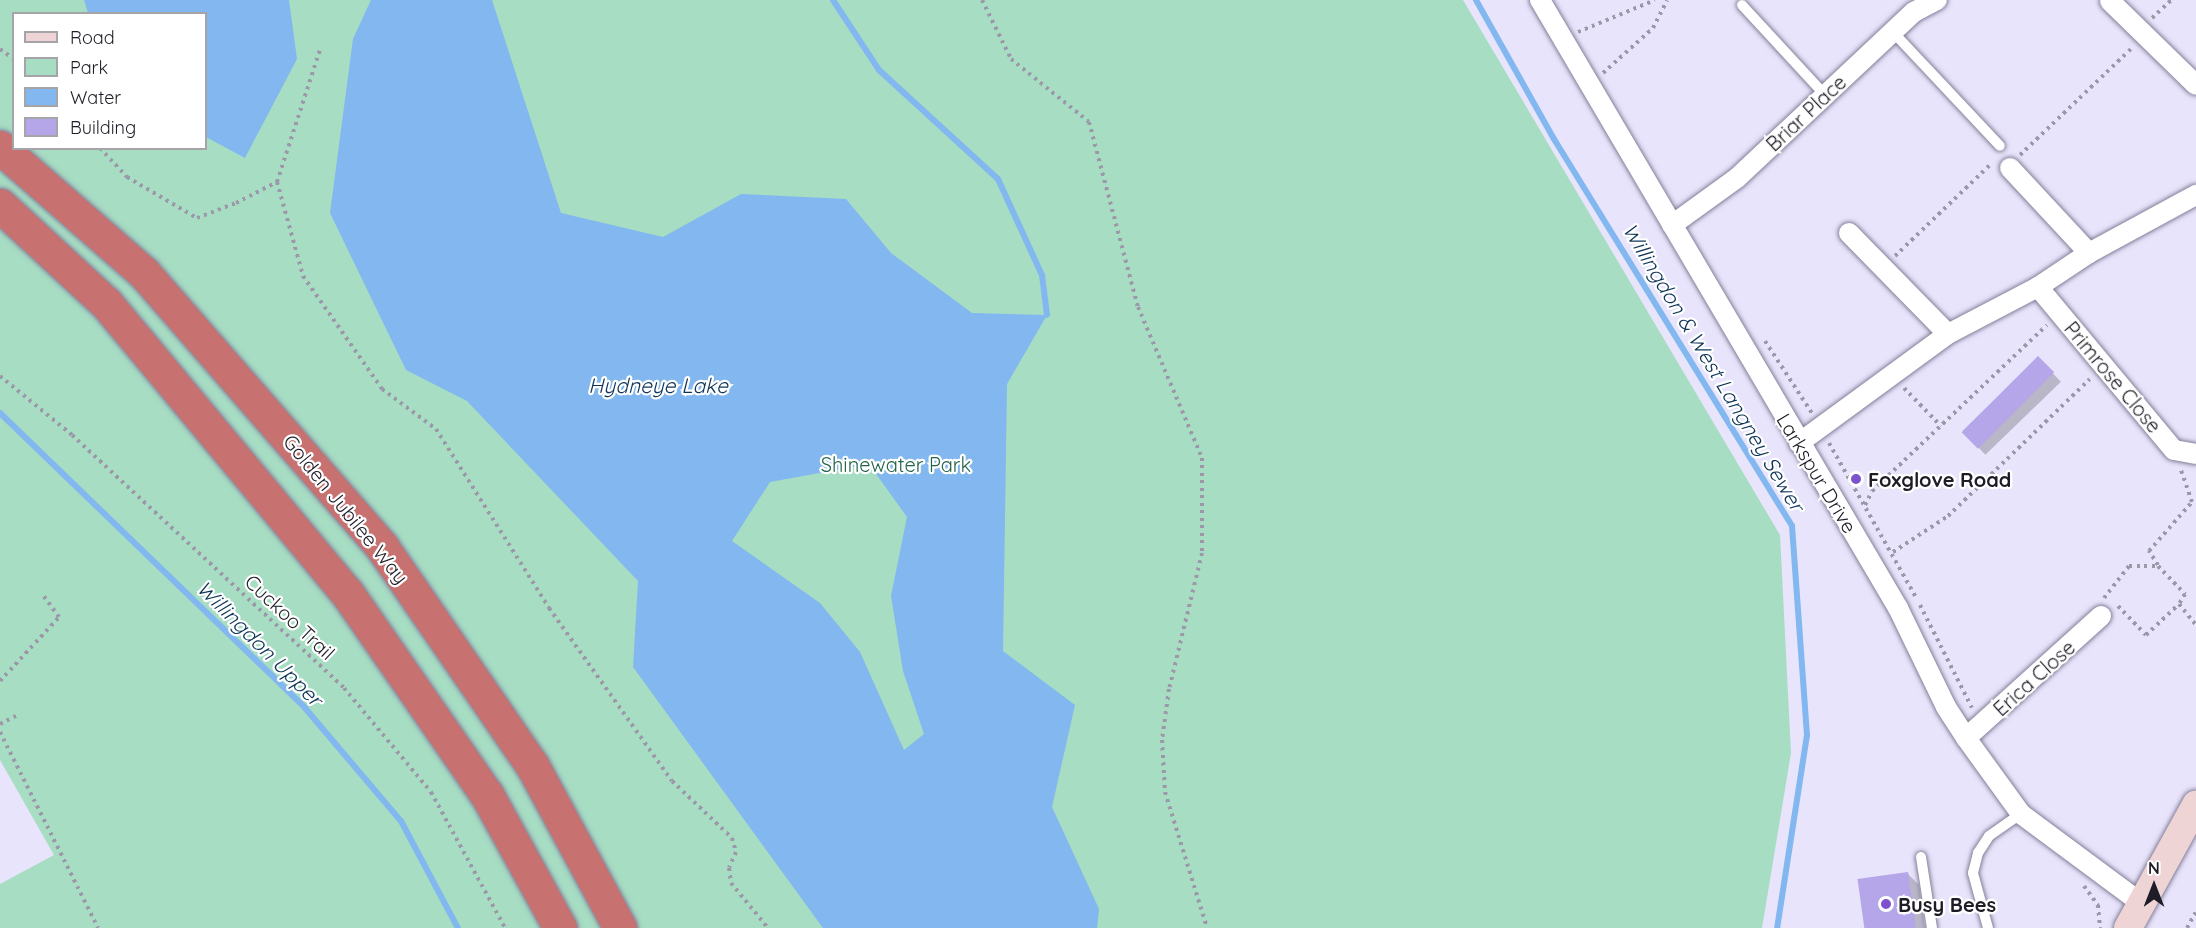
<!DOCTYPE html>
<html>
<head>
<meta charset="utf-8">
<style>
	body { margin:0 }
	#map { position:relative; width:2196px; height:928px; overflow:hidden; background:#e8e4fb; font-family:Quicksand,sans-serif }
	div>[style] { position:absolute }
	.green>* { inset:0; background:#a6ddc3 }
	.water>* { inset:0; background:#82b7ef }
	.shadow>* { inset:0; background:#0003; transform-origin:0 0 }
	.stream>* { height:6px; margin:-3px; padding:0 3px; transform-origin:3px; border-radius:3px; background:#82b7ef }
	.building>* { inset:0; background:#b5a5e9; transform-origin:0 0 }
	.path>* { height:4px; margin-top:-2px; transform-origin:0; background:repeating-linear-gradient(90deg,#9c98aa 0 3px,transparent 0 7.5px) }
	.roads { filter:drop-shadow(0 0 2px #847f99) drop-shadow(0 0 2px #847f99) }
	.lane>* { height:10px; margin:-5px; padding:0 5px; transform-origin:5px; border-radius:5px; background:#fff }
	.street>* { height:20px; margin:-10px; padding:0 10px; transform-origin:10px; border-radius:10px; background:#fff }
	.secondary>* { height:28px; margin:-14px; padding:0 14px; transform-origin:14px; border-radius:14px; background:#eed4d4 }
	.highway>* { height:33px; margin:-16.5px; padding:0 16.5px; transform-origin:16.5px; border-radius:16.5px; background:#c77171 }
	.dots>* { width:16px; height:16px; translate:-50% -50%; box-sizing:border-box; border:3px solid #fff; border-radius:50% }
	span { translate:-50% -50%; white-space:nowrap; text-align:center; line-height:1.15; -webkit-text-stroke:4.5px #fff; paint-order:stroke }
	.street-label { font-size:20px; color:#1e1c26 }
	.park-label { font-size:20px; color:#24644c }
	.poi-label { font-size:20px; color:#1e1c26; font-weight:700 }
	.left { translate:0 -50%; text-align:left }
	.water-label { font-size:21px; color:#0d3457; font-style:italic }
	.legend { position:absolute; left:12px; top:12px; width:195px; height:138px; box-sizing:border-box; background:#fff; border:2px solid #a5a4a8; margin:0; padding:8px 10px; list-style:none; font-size:18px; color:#1e1c26 }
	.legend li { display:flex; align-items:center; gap:12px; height:30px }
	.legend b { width:30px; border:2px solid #a5a4a8 }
	.north { position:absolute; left:2124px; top:856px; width:60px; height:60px; -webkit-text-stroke:4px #fff; paint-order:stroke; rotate:0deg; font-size:16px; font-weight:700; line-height:24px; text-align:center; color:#1e1c26 }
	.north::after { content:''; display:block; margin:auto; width:21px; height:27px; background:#1e1c26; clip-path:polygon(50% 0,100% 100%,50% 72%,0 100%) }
</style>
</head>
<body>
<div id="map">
	<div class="green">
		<div style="clip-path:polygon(evenodd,0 0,1463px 0,1780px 535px,1791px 753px,1762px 928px,0 928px,0 884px,54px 855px,0 760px,0 0,14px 14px,206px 14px,206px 148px,14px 148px,14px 14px)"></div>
	</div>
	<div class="water">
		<div style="clip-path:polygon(84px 0,289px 0,297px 59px,245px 158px,206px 137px,206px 14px,88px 13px)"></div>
		<div style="clip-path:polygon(evenodd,371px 0,492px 0,561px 213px,663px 237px,741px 194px,846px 199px,891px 253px,972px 313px,1047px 315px,1007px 384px,1003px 651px,1075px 705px,1052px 807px,1099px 909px,1097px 928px,823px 928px,633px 667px,638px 581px,467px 401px,406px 370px,330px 213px,353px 39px,371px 0,869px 464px,907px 517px,891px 596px,903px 671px,924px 734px,904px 750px,860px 652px,820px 603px,732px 541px,770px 482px,869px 464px)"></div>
	</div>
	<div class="shadow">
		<div style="left:2038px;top:358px;width:33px;height:105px;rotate:46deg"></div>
		<div style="clip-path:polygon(1907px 873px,1919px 885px,1925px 928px,1865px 928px)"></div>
	</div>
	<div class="stream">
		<div style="left:833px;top:0;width:84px;rotate:56.7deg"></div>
		<div style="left:879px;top:70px;width:161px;rotate:42.5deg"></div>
		<div style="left:998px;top:179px;width:106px;rotate:65.4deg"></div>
		<div style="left:1042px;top:275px;width:40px;rotate:82.9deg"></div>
		<div style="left:1476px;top:0;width:159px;rotate:60.7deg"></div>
		<div style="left:1554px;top:139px;width:454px;rotate:58.4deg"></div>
		<div style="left:1792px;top:526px;width:210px;rotate:85.9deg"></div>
		<div style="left:1807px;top:735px;width:195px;rotate:98.8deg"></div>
		<div style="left:0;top:413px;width:424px;rotate:44deg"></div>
		<div style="left:305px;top:708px;width:148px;rotate:49.7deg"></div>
		<div style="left:401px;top:821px;width:121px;rotate:62deg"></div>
	</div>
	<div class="building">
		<div style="left:2038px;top:356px;width:23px;height:108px;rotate:45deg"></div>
		<div style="left:1908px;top:872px;width:57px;height:51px;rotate:82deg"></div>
	</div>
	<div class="path">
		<div style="left:982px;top:0;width:66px;rotate:63.8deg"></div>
		<div style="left:1011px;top:59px;width:100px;rotate:38.9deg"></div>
		<div style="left:1089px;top:122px;width:191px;rotate:75.2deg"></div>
		<div style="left:1138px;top:307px;width:164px;rotate:67deg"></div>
		<div style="left:1202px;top:458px;width:95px;rotate:90deg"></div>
		<div style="left:1202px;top:553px;width:140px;rotate:103.6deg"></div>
		<div style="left:1169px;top:689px;width:51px;rotate:97.8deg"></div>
		<div style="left:1162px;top:740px;width:52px;rotate:86.7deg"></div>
		<div style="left:1165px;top:792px;width:142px;rotate:72.8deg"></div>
		<div style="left:2152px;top:18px;width:26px;rotate:-43deg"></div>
		<div style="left:1578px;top:32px;width:83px;rotate:-22.6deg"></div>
		<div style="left:0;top:49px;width:17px;rotate:36deg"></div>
		<div style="left:1603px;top:73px;width:67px;rotate:-42deg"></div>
		<div style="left:1653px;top:28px;width:31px;rotate:-63deg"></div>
		<div style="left:100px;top:148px;width:40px;rotate:47deg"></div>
		<div style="left:127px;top:177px;width:81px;rotate:30.4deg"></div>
		<div style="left:197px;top:218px;width:42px;rotate:-21deg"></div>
		<div style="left:236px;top:203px;width:46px;rotate:-27.1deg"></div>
		<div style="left:277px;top:182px;width:98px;rotate:74.5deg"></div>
		<div style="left:303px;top:276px;width:138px;rotate:55deg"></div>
		<div style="left:382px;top:389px;width:67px;rotate:36.5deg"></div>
		<div style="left:436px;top:429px;width:212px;rotate:57.7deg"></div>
		<div style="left:549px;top:608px;width:212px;rotate:54.6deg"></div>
		<div style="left:672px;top:781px;width:83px;rotate:43.5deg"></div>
		<div style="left:732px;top:838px;width:15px;rotate:74deg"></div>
		<div style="left:736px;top:852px;width:17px;rotate:114deg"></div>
		<div style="left:729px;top:868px;width:15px;rotate:82deg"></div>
		<div style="left:731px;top:883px;width:58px;rotate:50.6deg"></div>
		<div style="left:2020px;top:155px;width:155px;rotate:-43.7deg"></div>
		<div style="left:277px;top:182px;width:139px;rotate:-72deg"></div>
		<div style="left:1895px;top:256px;width:134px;rotate:-43.8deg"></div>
		<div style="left:1765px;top:341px;width:86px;rotate:56.9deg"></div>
		<div style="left:0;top:376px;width:93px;rotate:39.3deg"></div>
		<div style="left:72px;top:435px;width:371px;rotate:42.9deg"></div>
		<div style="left:344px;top:688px;width:136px;rotate:50.1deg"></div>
		<div style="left:431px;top:792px;width:155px;rotate:61.4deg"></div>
		<div style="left:1904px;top:388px;width:53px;rotate:45.8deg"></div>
		<div style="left:1829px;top:443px;width:179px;rotate:60.6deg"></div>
		<div style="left:1865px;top:505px;width:16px;rotate:-63deg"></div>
		<div style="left:1872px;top:491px;width:241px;rotate:-43.5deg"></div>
		<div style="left:1893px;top:552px;width:66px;rotate:-33.2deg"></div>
		<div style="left:1948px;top:516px;width:197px;rotate:-44deg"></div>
		<div style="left:2158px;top:565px;width:17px;rotate:-123deg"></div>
		<div style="left:2149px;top:551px;width:65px;rotate:-48.7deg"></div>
		<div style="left:2192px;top:502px;width:34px;rotate:-109deg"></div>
		<div style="left:2104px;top:598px;width:41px;rotate:-52deg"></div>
		<div style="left:2129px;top:566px;width:29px"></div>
		<div style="left:2158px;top:566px;width:39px;rotate:46deg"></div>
		<div style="left:2185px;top:594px;width:12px;rotate:121deg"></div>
		<div style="left:2179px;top:604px;width:27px;rotate:51deg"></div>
		<div style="left:1920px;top:605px;width:115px;rotate:63.2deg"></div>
		<div style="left:2118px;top:606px;width:40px;rotate:46deg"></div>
		<div style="left:2146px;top:635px;width:45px;rotate:-43.2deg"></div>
		<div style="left:0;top:681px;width:87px;rotate:-47.3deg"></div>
		<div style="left:59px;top:617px;width:27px;rotate:-126deg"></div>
		<div style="left:0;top:724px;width:22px;rotate:-27deg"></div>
		<div style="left:0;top:732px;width:219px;rotate:63.4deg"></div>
		<div style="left:2084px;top:886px;width:24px;rotate:54deg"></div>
		<div style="left:2098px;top:905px;width:23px;rotate:85deg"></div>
		<div style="left:2187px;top:928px;width:18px;rotate:-61deg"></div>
	</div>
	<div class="roads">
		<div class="lane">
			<div style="left:1742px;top:5px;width:122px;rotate:47.3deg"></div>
			<div style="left:1893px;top:32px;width:156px;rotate:46.8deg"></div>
			<div style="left:1921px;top:857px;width:72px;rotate:81.2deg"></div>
			<div style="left:1988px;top:928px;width:57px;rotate:-105.3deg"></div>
			<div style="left:1973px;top:873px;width:21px;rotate:-76deg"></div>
			<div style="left:1978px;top:853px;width:20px;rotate:-57deg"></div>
			<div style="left:1989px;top:836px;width:39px;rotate:-35deg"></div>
		</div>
		<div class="street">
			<div style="left:1540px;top:0;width:706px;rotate:59.51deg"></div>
			<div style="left:1898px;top:608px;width:110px;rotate:64.1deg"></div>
			<div style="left:1946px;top:707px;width:37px;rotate:57deg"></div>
			<div style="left:1966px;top:738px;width:94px;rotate:54.1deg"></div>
			<div style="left:2021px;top:814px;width:149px;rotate:36.6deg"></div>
			<div style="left:2110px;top:1px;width:120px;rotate:44.3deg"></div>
			<div style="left:2010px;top:168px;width:116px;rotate:47.1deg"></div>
			<div style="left:1672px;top:225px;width:80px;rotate:-35.9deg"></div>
			<div style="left:1737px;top:178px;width:243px;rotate:-43.2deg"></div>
			<div style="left:1914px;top:12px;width:26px;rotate:-28deg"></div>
			<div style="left:1849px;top:233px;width:141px;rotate:45.6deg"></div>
			<div style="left:2038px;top:287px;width:212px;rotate:50.2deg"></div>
			<div style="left:2174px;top:450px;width:22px;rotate:10deg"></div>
			<div style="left:1799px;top:443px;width:185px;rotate:-36.2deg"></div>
			<div style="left:1948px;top:334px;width:102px;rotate:-27.6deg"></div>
			<div style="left:2038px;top:287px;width:61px;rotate:-33.7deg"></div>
			<div style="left:2089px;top:253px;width:122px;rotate:-28.5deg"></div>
			<div style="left:1966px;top:738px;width:182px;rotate:-42.1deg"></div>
		</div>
		<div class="secondary">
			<div style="left:2128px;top:928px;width:141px;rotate:-61.1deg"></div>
		</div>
		<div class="highway">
			<div style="left:0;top:147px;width:191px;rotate:41.2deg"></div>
			<div style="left:144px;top:273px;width:363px;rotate:49deg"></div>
			<div style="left:382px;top:547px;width:265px;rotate:55.5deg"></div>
			<div style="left:532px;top:765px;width:185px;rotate:61.6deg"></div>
			<div style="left:0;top:205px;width:144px;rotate:42.8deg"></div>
			<div style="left:106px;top:303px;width:377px;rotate:50.3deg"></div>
			<div style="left:347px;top:593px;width:246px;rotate:55.3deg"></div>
			<div style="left:487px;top:795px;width:152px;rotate:61.2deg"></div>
		</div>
	</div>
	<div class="dots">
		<div style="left:1856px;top:479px;background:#7d53cd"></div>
		<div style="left:1886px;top:904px;background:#7d53cd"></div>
	</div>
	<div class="street-label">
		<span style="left:1806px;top:113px;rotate:-43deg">Briar Place</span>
		<span style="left:2113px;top:377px;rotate:50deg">Primrose Close</span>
		<span style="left:1817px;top:473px;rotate:59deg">Larkspur Drive</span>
		<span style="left:346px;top:509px;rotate:51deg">Golden Jubilee Way</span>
		<span style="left:290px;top:617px;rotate:43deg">Cuckoo Trail</span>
		<span style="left:2034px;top:678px;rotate:-42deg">Erica Close</span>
	</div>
	<div class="park-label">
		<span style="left:896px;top:464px">Shinewater Park</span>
	</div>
	<div class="poi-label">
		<span class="left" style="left:1868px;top:479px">Foxglove Road</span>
		<span class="left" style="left:1898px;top:904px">Busy Bees</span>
	</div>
	<div class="water-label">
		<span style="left:1714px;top:367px;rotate:59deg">Willingdon &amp; West Langney Sewer</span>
		<span style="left:658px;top:385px">Hydneye Lake</span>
		<span style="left:260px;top:643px;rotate:45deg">Willingdon Upper</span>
	</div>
	<ul class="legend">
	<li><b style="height:8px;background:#eed4d4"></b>Road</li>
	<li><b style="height:16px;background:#a6ddc3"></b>Park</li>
	<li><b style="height:16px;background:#82b7ef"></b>Water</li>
	<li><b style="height:16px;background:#b5a5e9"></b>Building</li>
	</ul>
	<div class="north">N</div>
</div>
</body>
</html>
